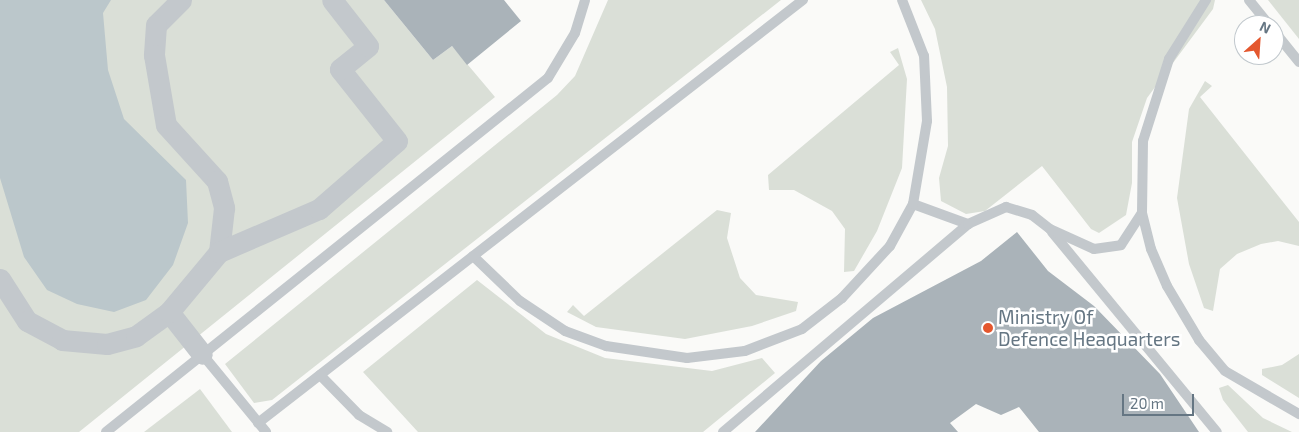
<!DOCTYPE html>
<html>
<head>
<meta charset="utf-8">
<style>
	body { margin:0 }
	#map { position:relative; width:1299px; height:432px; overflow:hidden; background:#fafaf8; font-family:"Exo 2",sans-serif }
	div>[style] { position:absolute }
	.green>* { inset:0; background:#dadfd7 }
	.water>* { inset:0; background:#bbc7cb }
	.building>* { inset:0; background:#aab3b9 }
	.service>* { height:10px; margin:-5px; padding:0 5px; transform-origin:5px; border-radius:5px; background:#c3c8cc }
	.minor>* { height:21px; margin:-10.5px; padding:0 10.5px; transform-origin:10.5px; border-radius:10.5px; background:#c3c8cc }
	.dots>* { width:14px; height:14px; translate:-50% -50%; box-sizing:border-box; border:2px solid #fff; border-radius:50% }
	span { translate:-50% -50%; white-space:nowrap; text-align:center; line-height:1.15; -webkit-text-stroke:5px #fff; paint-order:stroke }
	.poi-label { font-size:19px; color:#657683 }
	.left { translate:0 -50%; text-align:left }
	.north { position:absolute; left:1234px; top:15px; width:50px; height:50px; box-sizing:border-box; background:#fff; border:1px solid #c1c8cd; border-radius:50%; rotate:26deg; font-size:14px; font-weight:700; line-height:20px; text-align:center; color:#657683 }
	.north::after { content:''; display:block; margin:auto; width:18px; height:22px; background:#e4572e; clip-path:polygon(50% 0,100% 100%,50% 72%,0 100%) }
	.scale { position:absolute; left:1122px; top:394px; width:72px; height:22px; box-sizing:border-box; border:2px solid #657683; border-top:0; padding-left:6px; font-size:15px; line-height:18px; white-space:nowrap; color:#657683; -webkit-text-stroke:4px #fff; paint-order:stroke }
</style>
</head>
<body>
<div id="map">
	<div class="green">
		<div style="clip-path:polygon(0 0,384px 0,433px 60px,452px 46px,495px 97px,79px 432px,0 432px)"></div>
		<div style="clip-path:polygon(608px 0,781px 0,272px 400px,254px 403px,225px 364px,557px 95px,575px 76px)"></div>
		<div style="clip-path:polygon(921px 0,1215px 0,1213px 9px,1147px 98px,1132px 142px,1132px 183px,1126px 215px,1099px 233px,1091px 229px,1042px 166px,985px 211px,966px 214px,941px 201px,939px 178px,948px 146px,947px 87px,935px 29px)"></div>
		<div style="clip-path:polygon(1268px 0,1299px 0,1299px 39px)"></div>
		<div style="clip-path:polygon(898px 48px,907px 79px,902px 168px,877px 231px,854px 271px,844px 272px,845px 229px,832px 211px,794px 190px,769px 190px,768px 175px,899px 65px,890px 52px)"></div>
		<div style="clip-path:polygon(1205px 81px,1212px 86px,1200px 97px,1299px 222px,1299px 246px,1278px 241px,1261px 244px,1237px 254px,1220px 269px,1213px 311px,1204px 308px,1189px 264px,1177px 198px,1189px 109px)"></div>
		<div style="clip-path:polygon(717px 210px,731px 213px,727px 238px,740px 278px,756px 295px,798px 302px,796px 311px,752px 326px,685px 339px,596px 327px,567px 312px,573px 305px,584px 316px)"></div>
		<div style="clip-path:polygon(477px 280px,546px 334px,605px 358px,712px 371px,762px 358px,775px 373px,703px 432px,418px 432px,363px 372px)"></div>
		<div style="clip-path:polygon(1299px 354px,1299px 398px,1262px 375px,1262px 369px,1282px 365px)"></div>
		<div style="clip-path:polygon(1228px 385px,1263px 418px,1292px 432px,1248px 432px,1223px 400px,1219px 388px)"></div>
		<div style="clip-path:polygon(200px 389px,232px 432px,144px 432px)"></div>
	</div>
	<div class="water">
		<div style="clip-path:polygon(0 0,111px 0,103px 13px,108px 70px,124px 119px,186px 180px,188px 223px,173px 265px,146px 300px,114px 312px,77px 304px,47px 290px,24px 257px,0 178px)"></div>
	</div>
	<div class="building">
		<div style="clip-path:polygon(384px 0,504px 0,521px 21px,467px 65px,452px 46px,433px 60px)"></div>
		<div style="clip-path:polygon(1017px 232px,1048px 271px,1094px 306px,1160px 374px,1199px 432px,1039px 432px,1019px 407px,1001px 415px,976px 404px,950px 423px,958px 432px,755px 432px,821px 361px,873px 318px,981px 261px)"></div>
	</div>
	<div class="service">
		<div style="left:1249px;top:0;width:32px;rotate:51deg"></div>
		<div style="left:1274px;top:31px;width:40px;rotate:51deg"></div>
		<div style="left:913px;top:204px;width:59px;rotate:20deg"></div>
		<div style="left:1142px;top:213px;width:72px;rotate:-89.2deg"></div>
		<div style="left:1143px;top:141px;width:86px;rotate:-72.4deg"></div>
		<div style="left:1169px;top:59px;width:70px;rotate:-57.9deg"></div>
		<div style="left:1052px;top:232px;width:259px;rotate:50.5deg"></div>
		<div style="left:473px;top:256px;width:65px;rotate:43.8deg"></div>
		<div style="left:520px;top:301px;width:54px;rotate:33.7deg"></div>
		<div style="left:565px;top:331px;width:44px;rotate:20.1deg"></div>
		<div style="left:606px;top:346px;width:82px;rotate:8.4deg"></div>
		<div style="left:687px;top:358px;width:58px;rotate:-6.9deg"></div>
		<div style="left:745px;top:351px;width:61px;rotate:-21.1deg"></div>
		<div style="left:802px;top:329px;width:51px;rotate:-37.8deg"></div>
		<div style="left:842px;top:298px;width:71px;rotate:-47.3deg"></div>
		<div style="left:890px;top:246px;width:48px;rotate:-61.3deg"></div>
		<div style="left:913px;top:204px;width:84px;rotate:-80.4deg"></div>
		<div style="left:927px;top:121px;width:65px;rotate:-92.6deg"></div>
		<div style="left:924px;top:56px;width:60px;rotate:-111.4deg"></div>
		<div style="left:202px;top:354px;width:101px;rotate:50.6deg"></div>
		<div style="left:320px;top:375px;width:56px;rotate:45.7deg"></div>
		<div style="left:359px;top:415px;width:33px;rotate:31deg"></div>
		<div style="left:258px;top:423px;width:690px;rotate:-37.82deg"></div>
		<div style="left:106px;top:432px;width:566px;rotate:-38.69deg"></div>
		<div style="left:548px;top:78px;width:52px;rotate:-59deg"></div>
		<div style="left:575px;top:33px;width:34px;rotate:-73deg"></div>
		<div style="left:723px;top:432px;width:321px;rotate:-40.3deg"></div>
		<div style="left:968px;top:224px;width:42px;rotate:-24.1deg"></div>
		<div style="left:1006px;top:207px;width:27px;rotate:17deg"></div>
		<div style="left:1032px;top:215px;width:23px;rotate:38deg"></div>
		<div style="left:1050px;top:229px;width:48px;rotate:24.4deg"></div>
		<div style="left:1094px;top:249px;width:27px;rotate:-8deg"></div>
		<div style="left:1121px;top:245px;width:38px;rotate:-57deg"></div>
		<div style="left:1142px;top:213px;width:37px;rotate:76deg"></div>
		<div style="left:1151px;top:249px;width:40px;rotate:66.6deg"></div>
		<div style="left:1167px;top:286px;width:63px;rotate:59.3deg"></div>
		<div style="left:1199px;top:340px;width:40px;rotate:50deg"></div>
		<div style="left:1225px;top:371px;width:86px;rotate:30.2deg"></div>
	</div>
	<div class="minor">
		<div style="left:181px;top:0;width:35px;rotate:135deg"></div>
		<div style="left:156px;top:25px;width:30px;rotate:94deg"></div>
		<div style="left:154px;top:55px;width:71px;rotate:80.3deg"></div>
		<div style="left:166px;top:125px;width:76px;rotate:47.7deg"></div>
		<div style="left:217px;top:181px;width:28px;rotate:75deg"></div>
		<div style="left:224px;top:208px;width:44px;rotate:96.5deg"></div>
		<div style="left:0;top:279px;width:50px;rotate:57.3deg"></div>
		<div style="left:27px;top:321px;width:40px;rotate:28deg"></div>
		<div style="left:62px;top:340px;width:45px;rotate:5.1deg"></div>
		<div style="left:107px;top:344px;width:30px;rotate:-15deg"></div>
		<div style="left:136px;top:336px;width:41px;rotate:-36deg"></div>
		<div style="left:169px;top:312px;width:53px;rotate:51.8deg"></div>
		<div style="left:169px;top:312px;width:78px;rotate:-50.2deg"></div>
		<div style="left:219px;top:252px;width:109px;rotate:-23.3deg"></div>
		<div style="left:319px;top:209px;width:103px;rotate:-41.1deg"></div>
		<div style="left:397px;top:141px;width:92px;rotate:-128.4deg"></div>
		<div style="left:340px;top:69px;width:36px;rotate:-39deg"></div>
		<div style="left:368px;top:46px;width:58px;rotate:-128deg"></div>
	</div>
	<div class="dots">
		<div style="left:988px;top:328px;background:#e4572e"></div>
	</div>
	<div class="poi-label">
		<span class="left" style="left:998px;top:328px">Ministry Of<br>Defence Heaquarters</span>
	</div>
	<div class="north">N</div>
	<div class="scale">20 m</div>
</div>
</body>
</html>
